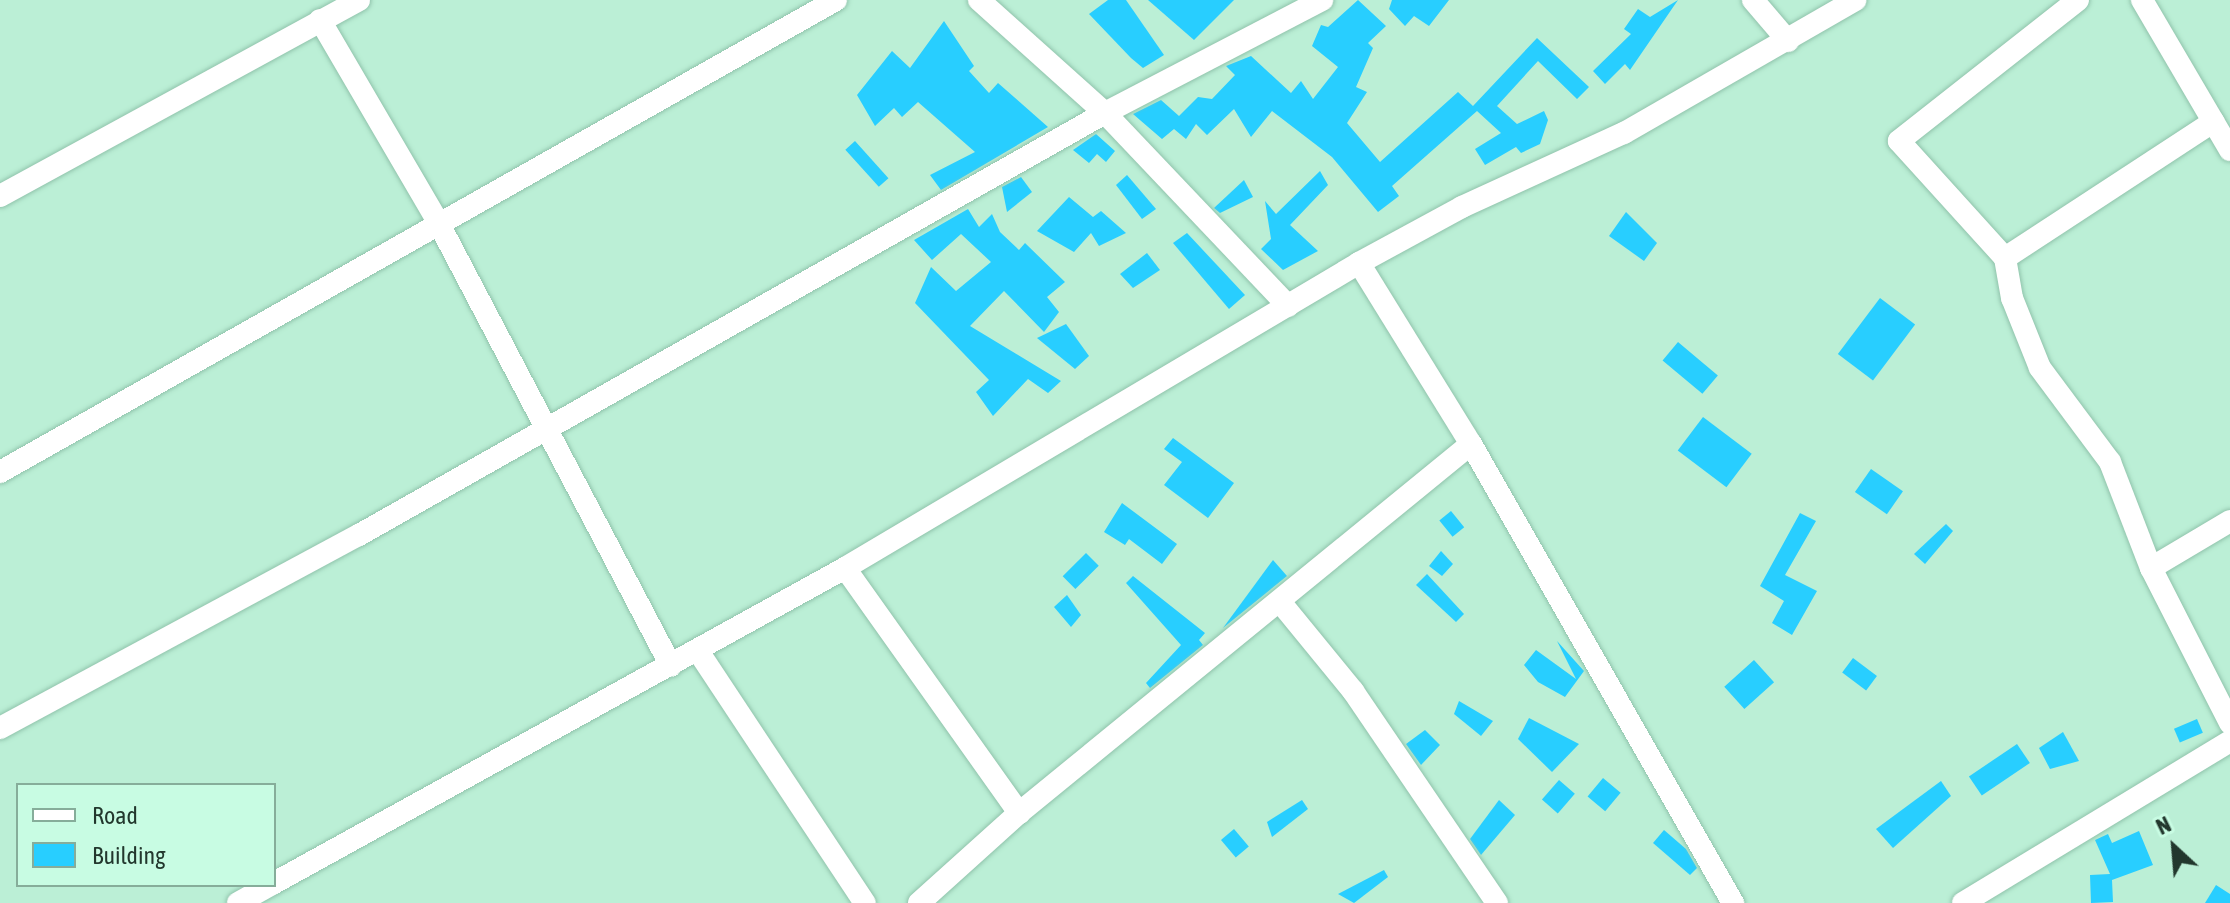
<!DOCTYPE html>
<html>
<head>
<meta charset="utf-8">
<style>
	body { margin:0 }
	#map { position:relative; width:2230px; height:903px; overflow:hidden; background:#bbefd6; font-family:"Asap Condensed",sans-serif }
	div>[style] { position:absolute }
	.building>* { inset:0; background:#28ceff; transform-origin:0 0 }
	.roads { filter:drop-shadow(0 0 2px #90c3ab) drop-shadow(0 0 2px #90c3ab) }
	.minor>* { height:22px; margin:-11px; padding:0 11px; transform-origin:11px; border-radius:11px; background:#fff }
	span { translate:-50% -50%; white-space:nowrap; text-align:center; line-height:1.15; -webkit-text-stroke:6px #c8fce3; paint-order:stroke }
	.legend { position:absolute; left:16px; top:783px; width:260px; height:104px; box-sizing:border-box; background:#c8fce3; border:2px solid #86ad9a; margin:0; padding:10px 14px; list-style:none; font-size:24px; color:#22372d }
	.legend li { display:flex; align-items:center; gap:16px; height:40px }
	.legend b { width:40px; border:2px solid #86ad9a }
	.north { position:absolute; left:2134px; top:807px; width:80px; height:80px; -webkit-text-stroke:6px #c8fce3; paint-order:stroke; rotate:334deg; font-size:22px; font-weight:700; line-height:32px; text-align:center; color:#22372d }
	.north::after { content:''; display:block; margin:auto; width:28px; height:36px; background:#22372d; clip-path:polygon(50% 0,100% 100%,50% 72%,0 100%) }
</style>
</head>
<body>
<div id="map">
	<div class="building">
		<div style="clip-path:polygon(1108px 0,1126px 0,1164px 55px,1143px 68px,1131px 58px,1089px 14px)"></div>
		<div style="clip-path:polygon(1148px 0,1234px 0,1194px 40px)"></div>
		<div style="clip-path:polygon(1358px 0,1386px 26px,1368px 43px,1373px 48px,1356px 87px,1367px 92px,1347px 123px,1380px 162px,1458px 92px,1473px 106px,1537px 38px,1589px 87px,1577px 99px,1538px 61px,1497px 106px,1517px 124px,1544px 111px,1548px 120px,1540px 144px,1521px 153px,1516px 147px,1485px 165px,1475px 149px,1501px 133px,1477px 111px,1392px 186px,1399px 196px,1378px 212px,1332px 157px,1272px 111px,1251px 137px,1234px 109px,1207px 135px,1196px 124px,1186px 139px,1174px 129px,1162px 139px,1133px 114px,1161px 100px,1179px 116px,1198px 97px,1212px 99px,1235px 75px,1226px 66px,1251px 56px,1291px 93px,1301px 81px,1313px 99px,1338px 67px,1312px 46px,1321px 25px,1328px 27px)"></div>
		<div style="clip-path:polygon(1392px 0,1449px 0,1429px 26px,1414px 16px,1405px 26px,1389px 9px)"></div>
		<div style="clip-path:polygon(1678px 0,1630px 70px,1625px 64px,1605px 84px,1593px 71px,1631px 34px,1624px 29px,1638px 9px,1650px 17px)"></div>
		<div style="clip-path:polygon(944px 21px,974px 66px,969px 71px,989px 93px,998px 83px,1048px 127px,941px 190px,930px 175px,975px 152px,918px 102px,902px 117px,894px 108px,875px 126px,857px 95px,892px 51px,910px 68px)"></div>
		<div style="clip-path:polygon(1096px 134px,1115px 151px,1106px 162px,1097px 154px,1089px 163px,1073px 150px)"></div>
		<div style="left:855px;top:141px;width:50px;height:13px;rotate:48deg"></div>
		<div style="clip-path:polygon(1320px 171px,1328px 185px,1290px 225px,1318px 251px,1283px 270px,1261px 249px,1271px 239px,1265px 201px,1276px 214px)"></div>
		<div style="clip-path:polygon(1127px 175px,1156px 209px,1142px 219px,1116px 185px)"></div>
		<div style="clip-path:polygon(1021px 177px,1032px 192px,1007px 212px,1002px 187px)"></div>
		<div style="clip-path:polygon(1244px 180px,1253px 197px,1220px 213px,1214px 208px)"></div>
		<div style="clip-path:polygon(1069px 197px,1093px 217px,1101px 211px,1126px 233px,1099px 246px,1091px 233px,1074px 252px,1037px 231px)"></div>
		<div style="clip-path:polygon(968px 209px,979px 227px,992px 214px,1000px 232px,1019px 250px,1025px 243px,1065px 282px,1047px 297px,1059px 312px,1044px 332px,1004px 291px,970px 326px,1061px 381px,1048px 393px,1028px 379px,993px 416px,976px 392px,989px 380px,915px 303px,931px 267px,956px 291px,991px 262px,961px 234px,932px 260px,914px 240px)"></div>
		<div style="clip-path:polygon(1626px 212px,1657px 243px,1644px 261px,1609px 236px)"></div>
		<div style="clip-path:polygon(1187px 233px,1245px 295px,1229px 309px,1173px 243px)"></div>
		<div style="clip-path:polygon(1147px 253px,1160px 270px,1133px 288px,1120px 274px)"></div>
		<div style="left:1880px;top:298px;width:44px;height:70px;rotate:37deg"></div>
		<div style="clip-path:polygon(1066px 324px,1089px 356px,1075px 369px,1037px 338px)"></div>
		<div style="left:1678px;top:342px;width:52px;height:24px;rotate:40deg"></div>
		<div style="left:1703px;top:417px;width:61px;height:42px;rotate:37deg"></div>
		<div style="clip-path:polygon(1173px 438px,1234px 483px,1208px 518px,1164px 485px,1182px 462px,1164px 449px)"></div>
		<div style="left:1871px;top:469px;width:39px;height:28px;rotate:35deg"></div>
		<div style="clip-path:polygon(1122px 503px,1177px 544px,1162px 564px,1129px 539px,1125px 545px,1104px 532px)"></div>
		<div style="left:1451px;top:511px;width:21px;height:15px;rotate:51deg"></div>
		<div style="clip-path:polygon(1800px 513px,1816px 521px,1785px 575px,1817px 591px,1792px 635px,1772px 623px,1784px 601px,1760px 586px)"></div>
		<div style="clip-path:polygon(1946px 524px,1953px 531px,1925px 564px,1914px 554px)"></div>
		<div style="clip-path:polygon(1441px 551px,1453px 564px,1442px 576px,1429px 566px)"></div>
		<div style="left:1086px;top:553px;width:18px;height:33px;rotate:45deg"></div>
		<div style="clip-path:polygon(1273px 560px,1287px 576px,1223px 628px)"></div>
		<div style="clip-path:polygon(1427px 574px,1464px 614px,1456px 622px,1416px 585px)"></div>
		<div style="clip-path:polygon(1133px 576px,1205px 633px,1199px 640px,1203px 645px,1150px 688px,1146px 683px,1181px 645px,1126px 583px)"></div>
		<div style="clip-path:polygon(1067px 595px,1081px 615px,1071px 627px,1054px 607px)"></div>
		<div style="clip-path:polygon(1557px 641px,1584px 671px,1565px 697px,1538px 682px,1524px 665px,1536px 650px,1576px 679px)"></div>
		<div style="left:1853px;top:658px;width:30px;height:18px;rotate:37deg"></div>
		<div style="left:1754px;top:660px;width:30px;height:40px;rotate:48deg"></div>
		<div style="clip-path:polygon(1459px 701px,1493px 721px,1481px 736px,1454px 714px)"></div>
		<div style="clip-path:polygon(1529px 718px,1579px 744px,1552px 772px,1518px 739px)"></div>
		<div style="left:2197px;top:719px;width:15px;height:25px;rotate:67deg"></div>
		<div style="clip-path:polygon(1425px 730px,1440px 745px,1421px 765px,1406px 744px)"></div>
		<div style="clip-path:polygon(2063px 732px,2079px 761px,2050px 769px,2039px 748px)"></div>
		<div style="left:2017px;top:744px;width:23px;height:58px;rotate:56deg"></div>
		<div style="left:1603px;top:778px;width:23px;height:24px;rotate:40deg"></div>
		<div style="left:1559px;top:780px;width:21px;height:26px;rotate:41deg"></div>
		<div style="clip-path:polygon(1941px 781px,1951px 796px,1893px 848px,1876px 829px)"></div>
		<div style="clip-path:polygon(1302px 800px,1308px 809px,1272px 837px,1267px 822px)"></div>
		<div style="clip-path:polygon(1499px 800px,1515px 815px,1481px 855px,1470px 839px)"></div>
		<div style="left:1234px;top:829px;width:23px;height:17px;rotate:50deg"></div>
		<div style="clip-path:polygon(1664px 830px,1686px 849px,1697px 868px,1690px 875px,1653px 843px)"></div>
		<div style="clip-path:polygon(2139px 831px,2153px 865px,2112px 880px,2113px 902px,2091px 903px,2090px 875px,2110px 874px,2095px 840px,2108px 834px,2112px 843px)"></div>
		<div style="clip-path:polygon(1384px 870px,1388px 877px,1354px 903px,1338px 894px)"></div>
		<div style="clip-path:polygon(2216px 885px,2230px 894px,2230px 903px,2205px 903px)"></div>
	</div>
	<div class="roads">
		<div class="minor">
			<div style="left:979px;top:0;width:169px;rotate:41.9deg"></div>
			<div style="left:1105px;top:113px;width:266px;rotate:46.5deg"></div>
			<div style="left:1753px;top:0;width:54px;rotate:49.5deg"></div>
			<div style="left:2078px;top:0;width:228px;rotate:141.8deg"></div>
			<div style="left:1899px;top:141px;width:158px;rotate:47.8deg"></div>
			<div style="left:2005px;top:258px;width:41px;rotate:80.1deg"></div>
			<div style="left:2012px;top:298px;width:75px;rotate:68.2deg"></div>
			<div style="left:2040px;top:368px;width:117px;rotate:53.3deg"></div>
			<div style="left:2110px;top:462px;width:114px;rotate:68.9deg"></div>
			<div style="left:2151px;top:568px;width:174px;rotate:63deg"></div>
			<div style="left:2142px;top:0;width:174px;rotate:59.6deg"></div>
			<div style="left:320px;top:20px;width:234px;rotate:59.7deg"></div>
			<div style="left:438px;top:222px;width:501px;rotate:62.31deg"></div>
			<div style="left:0;top:196px;width:409px;rotate:-28.6deg"></div>
			<div style="left:2005px;top:258px;width:249px;rotate:-33.2deg"></div>
			<div style="left:1359px;top:263px;width:213px;rotate:58.3deg"></div>
			<div style="left:1471px;top:444px;width:529px;rotate:60.28deg"></div>
			<div style="left:0;top:472px;width:960px;rotate:-29.45deg"></div>
			<div style="left:845px;top:568px;width:301px;rotate:54.6deg"></div>
			<div style="left:2151px;top:568px;width:92px;rotate:-30.7deg"></div>
			<div style="left:1281px;top:603px;width:114px;rotate:50.7deg"></div>
			<div style="left:1353px;top:691px;width:256px;rotate:55.8deg"></div>
			<div style="left:698px;top:651px;width:302px;rotate:56.5deg"></div>
			<div style="left:0;top:728px;width:408px;rotate:-28.3deg"></div>
			<div style="left:359px;top:535px;width:857px;rotate:-29.5deg"></div>
			<div style="left:1105px;top:113px;width:245px;rotate:-27.5deg"></div>
			<div style="left:274px;top:883px;width:652px;rotate:-28.88deg"></div>
			<div style="left:845px;top:568px;width:598px;rotate:-30.68deg"></div>
			<div style="left:1359px;top:263px;width:117px;rotate:-28.5deg"></div>
			<div style="left:1462px;top:207px;width:178px;rotate:-24.6deg"></div>
			<div style="left:1624px;top:133px;width:267px;rotate:-29.9deg"></div>
			<div style="left:238px;top:903px;width:38px;rotate:-29deg"></div>
			<div style="left:919px;top:903px;width:135px;rotate:-42deg"></div>
			<div style="left:1019px;top:813px;width:583px;rotate:-39.23deg"></div>
			<div style="left:1963px;top:903px;width:312px;rotate:-31.2deg"></div>
		</div>
	</div>
	<ul class="legend">
	<li><b style="height:10px;background:#fff"></b>Road</li>
	<li><b style="height:22px;background:#28ceff"></b>Building</li>
	</ul>
	<div class="north">N</div>
</div>
</body>
</html>
